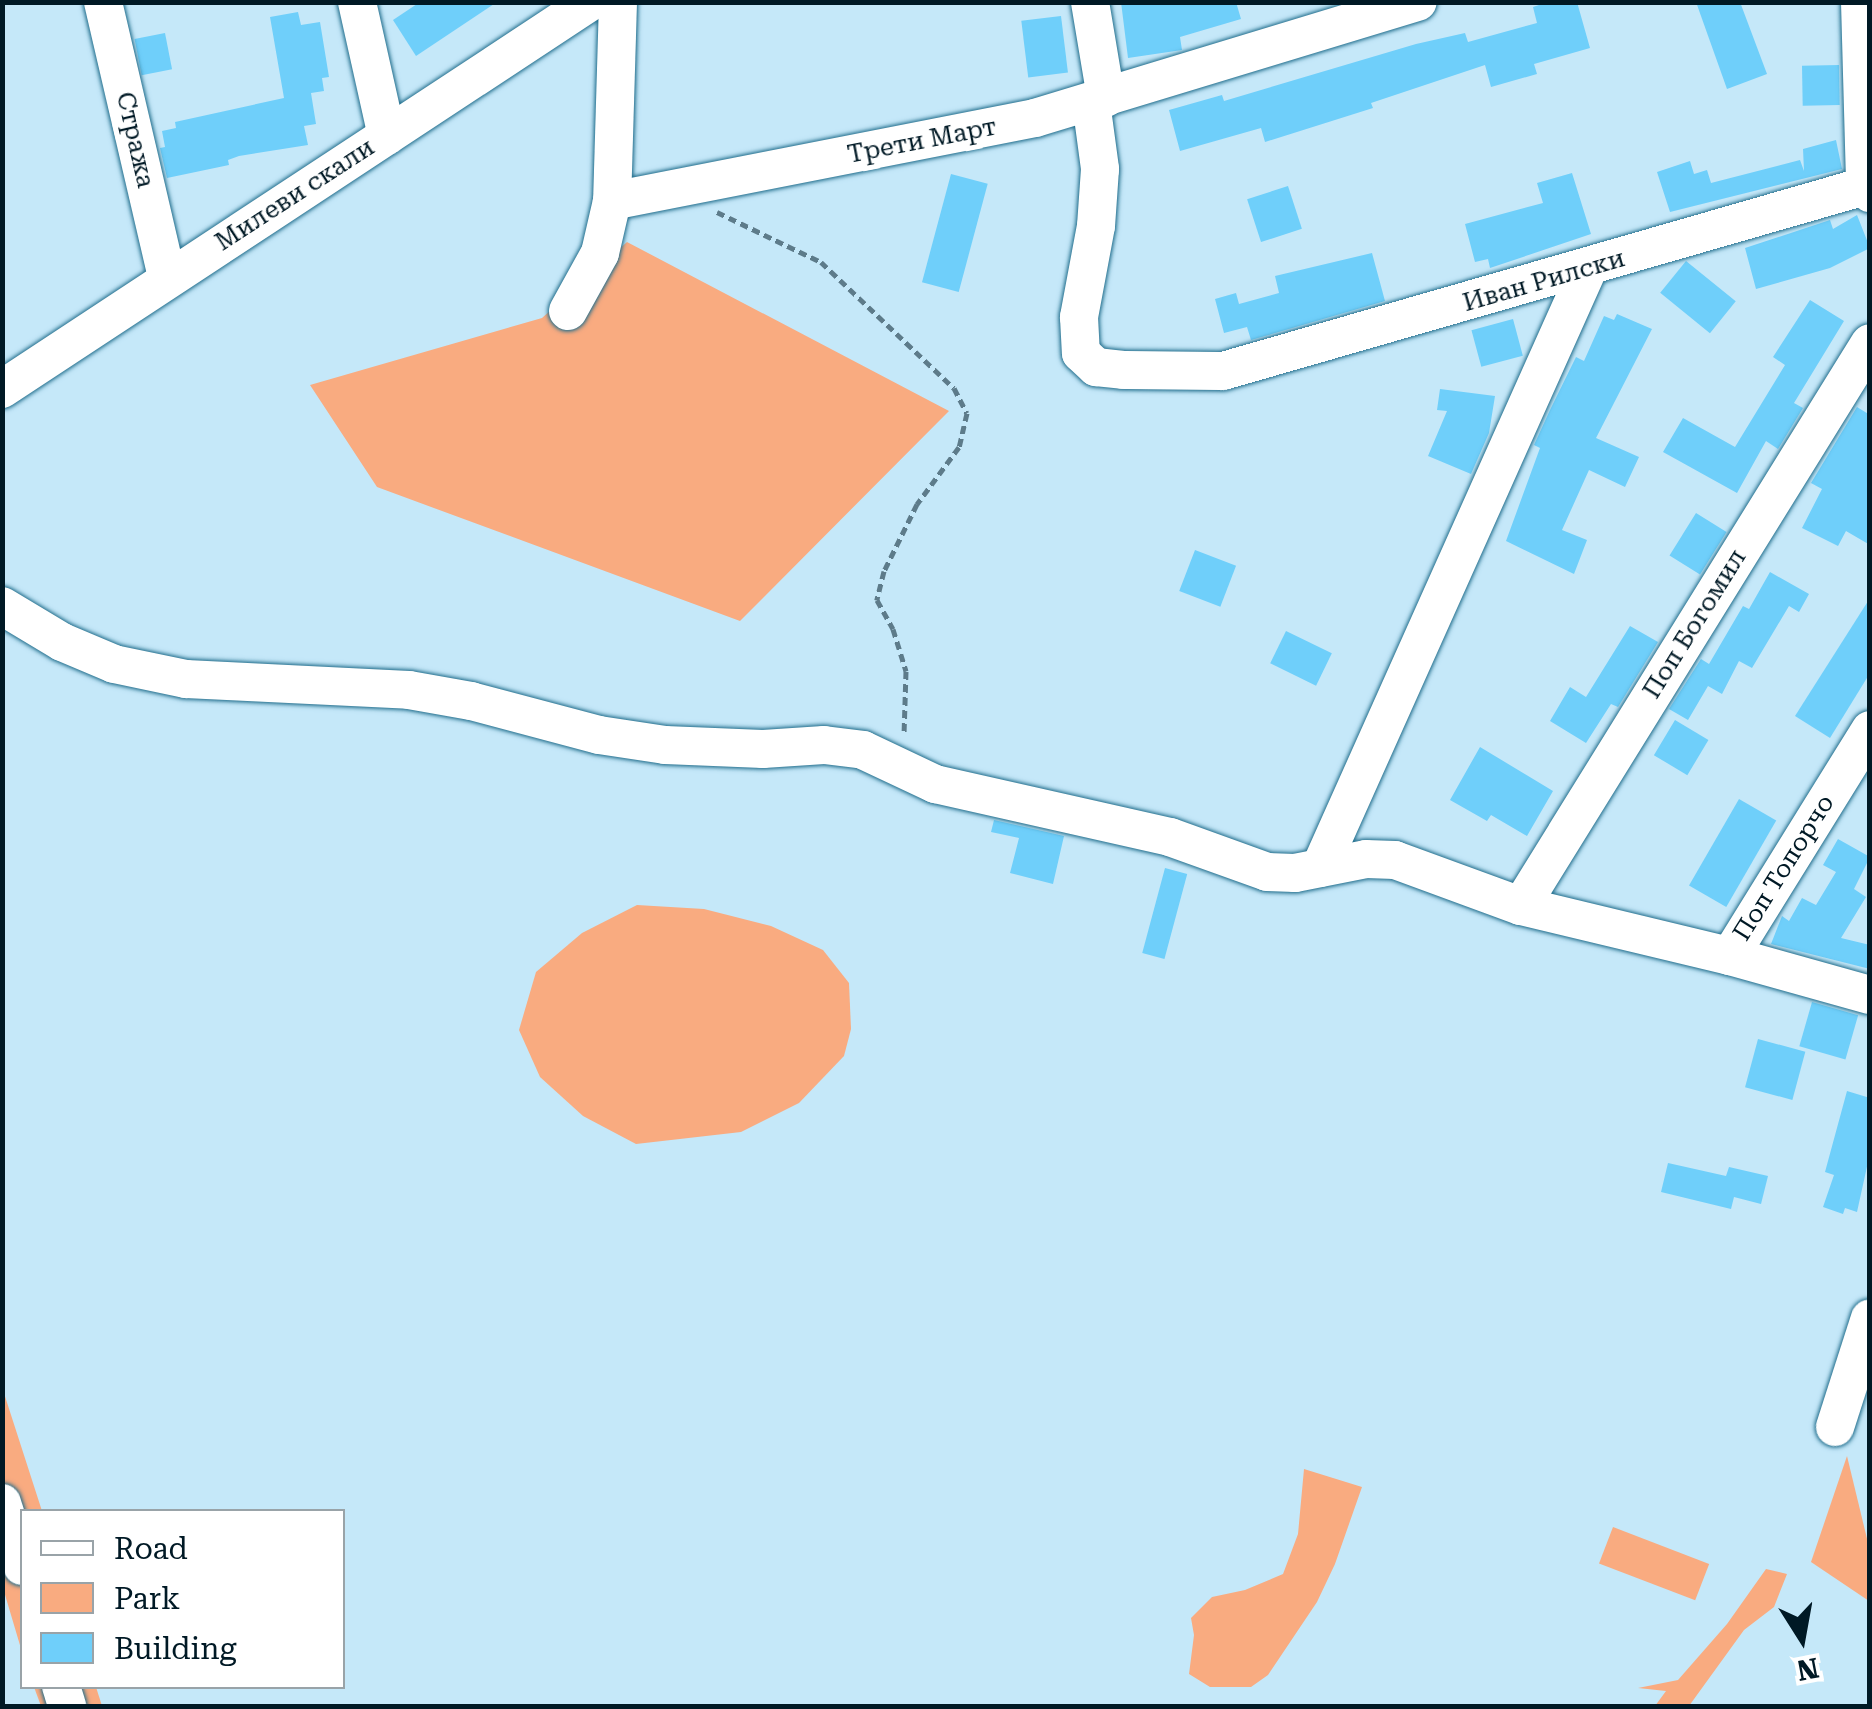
<!DOCTYPE html>
<html>
<head>
<meta charset="utf-8">
<style>
	body { margin:0 }
	#map { position:relative; width:1872px; height:1709px; overflow:hidden; background:#c5e8f9; font-family:"Roboto Serif",serif }
	div>[style] { position:absolute }
	.green>* { inset:0; background:#f9ab80; transform-origin:0 0 }
	.building>* { inset:0; background:#6fcffa; transform-origin:0 0 }
	.path>* { height:5px; margin-top:-2.5px; transform-origin:0; background:repeating-linear-gradient(90deg,#5d7b8a 0 8px,transparent 0 13px) }
	.roads { filter:drop-shadow(0 0 2px #206d8c) drop-shadow(0 0 2px #206d8c) }
	.minor>* { height:38px; margin:-19px; padding:0 19px; transform-origin:19px; border-radius:19px; background:#fff }
	span { translate:-50% -50%; white-space:nowrap; text-align:center; line-height:1.15; -webkit-text-stroke:10px #fff; paint-order:stroke }
	.street-label { font-size:25px; color:#001925 }
	.frame { position:absolute; inset:0; border:5px solid #001925; pointer-events:none }
	.legend { position:absolute; left:20px; top:1509px; width:325px; height:180px; box-sizing:border-box; background:#fff; border:2px solid #99a3a8; margin:0; padding:12px 18px; list-style:none; font-size:30px; color:#001925 }
	.legend li { display:flex; align-items:center; gap:20px; height:50px }
	.legend b { width:50px; border:2px solid #99a3a8 }
	.north { position:absolute; left:1752px; top:1589px; width:100px; height:100px; -webkit-text-stroke:8px #fff; paint-order:stroke; rotate:169deg; font-size:28px; font-weight:700; line-height:40px; text-align:center; color:#001925 }
	.north::after { content:''; display:block; margin:auto; width:35px; height:45px; background:#001925; clip-path:polygon(50% 0,100% 100%,50% 72%,0 100%) }
</style>
</head>
<body>
<div id="map">
	<div class="green">
		<div style="clip-path:polygon(627px 242px,949px 411px,740px 621px,377px 487px,310px 385px,542px 318px)"></div>
		<div style="clip-path:polygon(637px 905px,704px 909px,771px 926px,823px 950px,849px 983px,851px 1029px,844px 1056px,799px 1103px,741px 1132px,636px 1144px,583px 1116px,540px 1077px,519px 1030px,536px 972px,582px 933px)"></div>
		<div style="clip-path:polygon(2px 1387px,42px 1511px,22px 1512px,22px 1652px,3px 1588px)"></div>
		<div style="clip-path:polygon(1847px 1456px,1869px 1547px,1869px 1601px,1811px 1562px)"></div>
		<div style="clip-path:polygon(1304px 1469px,1362px 1487px,1335px 1564px,1317px 1602px,1268px 1675px,1251px 1687px,1210px 1687px,1189px 1674px,1194px 1635px,1191px 1618px,1212px 1597px,1245px 1590px,1283px 1574px,1298px 1534px)"></div>
		<div style="left:1613px;top:1527px;width:103px;height:39px;rotate:21deg"></div>
		<div style="clip-path:polygon(1766px 1569px,1787px 1574px,1774px 1607px,1744px 1630px,1689px 1706px,1655px 1706px,1666px 1691px,1638px 1688px,1678px 1680px,1727px 1624px)"></div>
		<div style="clip-path:polygon(34px 1687px,96px 1687px,102px 1706px,41px 1706px)"></div>
	</div>
	<div class="building">
		<div style="clip-path:polygon(420px 2px,497px 2px,416px 56px,393px 20px)"></div>
		<div style="clip-path:polygon(1121px 2px,1236px 2px,1241px 19px,1180px 37px,1182px 50px,1128px 58px)"></div>
		<div style="clip-path:polygon(1548px 2px,1577px 2px,1590px 48px,1534px 64px,1537px 74px,1491px 87px,1485px 65px,1371px 103px,1373px 108px,1265px 142px,1261px 128px,1180px 151px,1169px 110px,1222px 95px,1224px 101px,1416px 44px,1465px 33px,1468px 42px,1537px 23px,1533px 7px)"></div>
		<div style="clip-path:polygon(1696px 2px,1740px 2px,1767px 74px,1727px 89px)"></div>
		<div style="clip-path:polygon(298px 12px,301px 25px,320px 22px,329px 77px,322px 78px,324px 91px,311px 93px,316px 124px,304px 126px,308px 145px,239px 156px,228px 160px,229px 165px,167px 178px,160px 148px,165px 147px,162px 131px,176px 128px,175px 122px,284px 98px,270px 17px)"></div>
		<div style="left:1061px;top:16px;width:57px;height:40px;rotate:83deg"></div>
		<div style="left:165px;top:33px;width:37px;height:31px;rotate:79deg"></div>
		<div style="left:1839px;top:65px;width:40px;height:37px;rotate:89deg"></div>
		<div style="clip-path:polygon(1836px 140px,1842px 169px,1670px 212px,1657px 172px,1690px 161px,1694px 174px,1707px 170px,1711px 183px,1800px 160px,1804px 171px,1803px 149px)"></div>
		<div style="clip-path:polygon(1572px 173px,1591px 234px,1490px 268px,1488px 259px,1475px 262px,1465px 224px,1543px 203px,1537px 183px)"></div>
		<div style="left:951px;top:174px;width:38px;height:112px;rotate:15deg"></div>
		<div style="left:1288px;top:186px;width:45px;height:43px;rotate:72deg"></div>
		<div style="clip-path:polygon(1857px 215px,1870px 248px,1830px 268px,1756px 289px,1745px 248px,1830px 220px,1833px 229px)"></div>
		<div style="clip-path:polygon(1372px 253px,1385px 301px,1251px 340px,1247px 327px,1224px 333px,1215px 299px,1236px 293px,1239px 304px,1279px 293px,1275px 276px)"></div>
		<div style="left:1686px;top:261px;width:64px;height:41px;rotate:39deg"></div>
		<div style="clip-path:polygon(1810px 300px,1844px 321px,1794px 403px,1803px 408px,1778px 449px,1766px 441px,1737px 493px,1663px 452px,1683px 418px,1735px 447px,1785px 365px,1773px 357px)"></div>
		<div style="clip-path:polygon(1617px 314px,1652px 329px,1596px 438px,1639px 457px,1625px 487px,1589px 470px,1562px 530px,1587px 540px,1574px 574px,1506px 541px,1540px 448px,1534px 445px,1550px 410px,1576px 357px,1584px 361px,1604px 316px,1614px 320px)"></div>
		<div style="left:1513px;top:319px;width:38px;height:43px;rotate:75deg"></div>
		<div style="clip-path:polygon(1440px 389px,1495px 396px,1489px 433px,1471px 474px,1428px 456px,1447px 411px,1437px 410px)"></div>
		<div style="clip-path:polygon(1857px 407px,1870px 415px,1870px 545px,1846px 531px,1838px 546px,1802px 528px,1822px 489px,1811px 483px)"></div>
		<div style="left:1696px;top:513px;width:36px;height:50px;rotate:32deg"></div>
		<div style="left:1195px;top:550px;width:44px;height:44px;rotate:21deg"></div>
		<div style="clip-path:polygon(1770px 572px,1809px 594px,1799px 612px,1789px 606px,1752px 668px,1739px 661px,1722px 694px,1708px 686px,1688px 720px,1669px 709px,1701px 659px,1709px 664px,1743px 606px,1749px 609px)"></div>
		<div style="clip-path:polygon(1870px 598px,1870px 673px,1830px 738px,1795px 716px)"></div>
		<div style="clip-path:polygon(1630px 626px,1658px 642px,1618px 707px,1611px 704px,1586px 743px,1550px 721px,1570px 687px,1586px 697px)"></div>
		<div style="left:1286px;top:631px;width:51px;height:36px;rotate:26deg"></div>
		<div style="left:1675px;top:720px;width:39px;height:41px;rotate:31deg"></div>
		<div style="clip-path:polygon(1480px 747px,1553px 791px,1527px 836px,1491px 815px,1487px 821px,1450px 800px)"></div>
		<div style="left:1739px;top:799px;width:43px;height:100px;rotate:30deg"></div>
		<div style="clip-path:polygon(994px 820px,1064px 836px,1053px 884px,1010px 873px,1019px 838px,991px 832px)"></div>
		<div style="clip-path:polygon(1838px 839px,1870px 857px,1854px 889px,1866px 897px,1841px 938px,1870px 945px,1870px 969px,1771px 944px,1782px 916px,1789px 921px,1802px 898px,1816px 905px,1836px 872px,1823px 865px)"></div>
		<div style="left:1165px;top:868px;width:23px;height:88px;rotate:15deg"></div>
		<div style="left:1812px;top:1002px;width:48px;height:46px;rotate:16deg"></div>
		<div style="left:1758px;top:1039px;width:49px;height:50px;rotate:15deg"></div>
		<div style="clip-path:polygon(1847px 1091px,1870px 1098px,1870px 1153px,1857px 1212px,1845px 1208px,1843px 1214px,1823px 1207px,1834px 1175px,1825px 1172px)"></div>
		<div style="clip-path:polygon(1668px 1163px,1726px 1176px,1729px 1167px,1768px 1176px,1761px 1204px,1734px 1197px,1731px 1209px,1661px 1192px)"></div>
	</div>
	<div class="path">
		<div style="left:717px;top:212px;width:115px;rotate:25.7deg"></div>
		<div style="left:821px;top:262px;width:183px;rotate:43.5deg"></div>
		<div style="left:954px;top:388px;width:28px;rotate:63deg"></div>
		<div style="left:967px;top:413px;width:35px;rotate:103deg"></div>
		<div style="left:959px;top:447px;width:71px;rotate:126.4deg"></div>
		<div style="left:917px;top:504px;width:75px;rotate:116.2deg"></div>
		<div style="left:884px;top:571px;width:30px;rotate:104deg"></div>
		<div style="left:877px;top:600px;width:33px;rotate:61deg"></div>
		<div style="left:893px;top:629px;width:44px;rotate:72.8deg"></div>
		<div style="left:906px;top:671px;width:64px;rotate:91.8deg"></div>
	</div>
	<div class="roads">
		<div class="minor">
			<div style="left:103px;top:2px;width:283px;rotate:76.9deg"></div>
			<div style="left:357px;top:2px;width:137px;rotate:77.4deg"></div>
			<div style="left:618px;top:2px;width:199px;rotate:91.7deg"></div>
			<div style="left:612px;top:201px;width:431px;rotate:-11.1deg"></div>
			<div style="left:1035px;top:118px;width:400px;rotate:-16.9deg"></div>
			<div style="left:1090px;top:2px;width:97px;rotate:80.5deg"></div>
			<div style="left:1860px;top:2px;width:184px;rotate:88.4deg"></div>
			<div style="left:1865px;top:186px;width:9px;rotate:54deg"></div>
			<div style="left:1091px;top:102px;width:68px;rotate:82.3deg"></div>
			<div style="left:1100px;top:169px;width:57px;rotate:94deg"></div>
			<div style="left:1096px;top:226px;width:93px;rotate:100.6deg"></div>
			<div style="left:1079px;top:317px;width:36px;rotate:87deg"></div>
			<div style="left:1081px;top:353px;width:21px;rotate:43deg"></div>
			<div style="left:1096px;top:367px;width:27px;rotate:6deg"></div>
			<div style="left:1123px;top:370px;width:100px;rotate:0.6deg"></div>
			<div style="left:1223px;top:371px;width:668px;rotate:-16.07deg"></div>
			<div style="left:568px;top:311px;width:66px;rotate:-61.1deg"></div>
			<div style="left:600px;top:253px;width:53px;rotate:-77deg"></div>
			<div style="left:2px;top:389px;width:704px;rotate:-33.35deg"></div>
			<div style="left:2px;top:606px;width:70px;rotate:31deg"></div>
			<div style="left:62px;top:642px;width:56px;rotate:22.9deg"></div>
			<div style="left:114px;top:664px;width:74px;rotate:11.8deg"></div>
			<div style="left:186px;top:679px;width:223px;rotate:2.8deg"></div>
			<div style="left:409px;top:690px;width:63px;rotate:10.1deg"></div>
			<div style="left:471px;top:701px;width:132px;rotate:14.9deg"></div>
			<div style="left:599px;top:735px;width:67px;rotate:8.6deg"></div>
			<div style="left:665px;top:745px;width:98px;rotate:2.3deg"></div>
			<div style="left:763px;top:749px;width:61px;rotate:-3.8deg"></div>
			<div style="left:824px;top:745px;width:39px;rotate:7deg"></div>
			<div style="left:863px;top:750px;width:80px;rotate:25.3deg"></div>
			<div style="left:935px;top:784px;width:241px;rotate:12.7deg"></div>
			<div style="left:1170px;top:837px;width:103px;rotate:19.8deg"></div>
			<div style="left:1267px;top:872px;width:28px;rotate:2deg"></div>
			<div style="left:1295px;top:873px;width:72px;rotate:-11.2deg"></div>
			<div style="left:1366px;top:859px;width:29px;rotate:2deg"></div>
			<div style="left:1395px;top:860px;width:134px;rotate:20.1deg"></div>
			<div style="left:1521px;top:906px;width:215px;rotate:13.5deg"></div>
			<div style="left:1730px;top:956px;width:145px;rotate:15.6deg"></div>
			<div style="left:1320px;top:868px;width:656px;rotate:-65.9deg"></div>
			<div style="left:1521px;top:906px;width:662px;rotate:-58.21deg"></div>
			<div style="left:1730px;top:956px;width:266px;rotate:-58.2deg"></div>
			<div style="left:1835px;top:1427px;width:114px;rotate:-72.2deg"></div>
			<div style="left:2px;top:1503px;width:66px;rotate:72.4deg"></div>
			<div style="left:61px;top:1686px;width:21px;rotate:73deg"></div>
		</div>
	</div>
	<div class="street-label">
		<span style="left:135px;top:140px;rotate:77deg">Стража</span>
		<span style="left:922px;top:141px;rotate:-11deg">Трети Март</span>
		<span style="left:295px;top:195px;rotate:-33deg">Милеви скали</span>
		<span style="left:1544px;top:281px;rotate:-16deg">Иван Рилски</span>
		<span style="left:1695px;top:624px;rotate:-58deg">Поп Богомил</span>
		<span style="left:1784px;top:868px;rotate:-58deg">Поп Топорчо</span>
	</div>
	<div class="frame"></div>
	<ul class="legend">
	<li><b style="height:12px;background:#fff"></b>Road</li>
	<li><b style="height:28px;background:#f9ab80"></b>Park</li>
	<li><b style="height:28px;background:#6fcffa"></b>Building</li>
	</ul>
	<div class="north">N</div>
</div>
</body>
</html>
